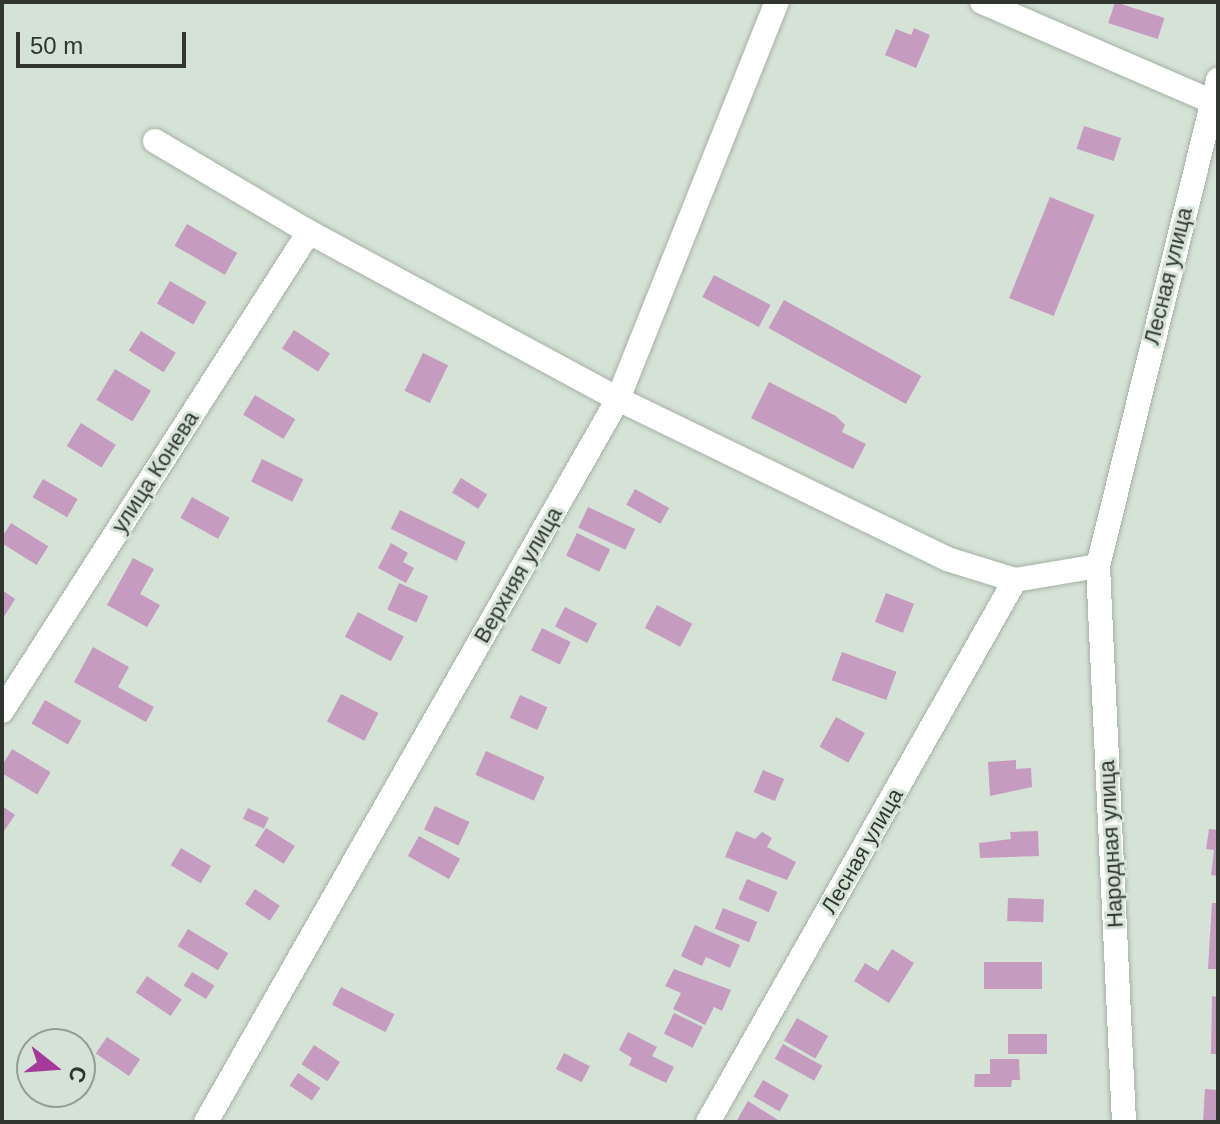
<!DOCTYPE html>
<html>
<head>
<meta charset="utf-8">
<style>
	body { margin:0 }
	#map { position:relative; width:1220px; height:1124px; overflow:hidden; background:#d5e2d6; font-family:Arial,sans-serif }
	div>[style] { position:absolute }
	.building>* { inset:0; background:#c69bc0; transform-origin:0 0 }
	.roads { filter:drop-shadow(0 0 2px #a4b1a5) drop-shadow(0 0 2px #a4b1a5) }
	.minor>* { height:24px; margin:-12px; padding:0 12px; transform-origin:12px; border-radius:12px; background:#fff }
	span { translate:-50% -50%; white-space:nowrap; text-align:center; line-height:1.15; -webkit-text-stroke:6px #d5e2d6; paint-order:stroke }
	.street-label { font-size:22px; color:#303530 }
	.frame { position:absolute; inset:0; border:4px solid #303530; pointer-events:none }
	.north { position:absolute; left:16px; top:1028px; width:80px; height:80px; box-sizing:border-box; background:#d5e2d6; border:2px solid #939d94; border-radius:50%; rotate:107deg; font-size:22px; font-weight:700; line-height:32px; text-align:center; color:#303530 }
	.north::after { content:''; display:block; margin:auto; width:28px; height:36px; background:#a53a9b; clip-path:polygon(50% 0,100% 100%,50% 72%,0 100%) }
	.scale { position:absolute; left:16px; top:32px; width:170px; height:36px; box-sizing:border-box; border:4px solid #303530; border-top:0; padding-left:10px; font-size:24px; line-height:28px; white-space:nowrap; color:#303530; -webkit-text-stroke:6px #d5e2d6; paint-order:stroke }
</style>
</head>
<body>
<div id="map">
	<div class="building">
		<div style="left:1115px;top:2px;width:52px;height:22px;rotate:18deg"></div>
		<div style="clip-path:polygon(914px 28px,930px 35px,916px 68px,885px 55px,896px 29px,911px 35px)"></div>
		<div style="left:1084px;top:126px;width:39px;height:24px;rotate:18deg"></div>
		<div style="left:1050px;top:197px;width:48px;height:109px;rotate:22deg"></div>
		<div style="left:187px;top:224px;width:58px;height:25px;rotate:30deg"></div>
		<div style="left:714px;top:275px;width:64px;height:25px;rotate:28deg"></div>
		<div style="left:170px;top:281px;width:42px;height:26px;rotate:30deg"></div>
		<div style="left:784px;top:300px;width:157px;height:32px;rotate:29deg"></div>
		<div style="left:294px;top:330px;width:43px;height:22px;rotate:33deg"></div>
		<div style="left:141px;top:331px;width:41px;height:23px;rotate:32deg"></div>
		<div style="left:423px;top:353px;width:28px;height:42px;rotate:26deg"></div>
		<div style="left:115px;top:369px;width:42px;height:36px;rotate:31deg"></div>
		<div style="clip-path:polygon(769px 382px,836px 416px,845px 425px,842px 432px,866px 444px,853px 469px,751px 418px)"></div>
		<div style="left:255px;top:395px;width:47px;height:23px;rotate:31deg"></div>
		<div style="left:81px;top:423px;width:41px;height:27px;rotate:32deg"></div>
		<div style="left:262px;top:459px;width:46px;height:25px;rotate:26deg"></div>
		<div style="left:461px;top:478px;width:31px;height:17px;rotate:32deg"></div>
		<div style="left:43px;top:479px;width:40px;height:21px;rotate:30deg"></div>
		<div style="left:635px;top:489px;width:39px;height:18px;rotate:29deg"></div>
		<div style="left:192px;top:497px;width:43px;height:24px;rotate:29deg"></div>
		<div style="left:588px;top:507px;width:52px;height:23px;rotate:25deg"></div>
		<div style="left:400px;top:510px;width:73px;height:21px;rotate:26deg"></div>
		<div style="left:11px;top:523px;width:44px;height:22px;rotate:32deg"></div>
		<div style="left:577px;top:533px;width:37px;height:25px;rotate:26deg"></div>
		<div style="clip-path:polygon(391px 543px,408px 553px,403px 562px,414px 568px,406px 583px,378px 568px)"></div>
		<div style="clip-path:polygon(133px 558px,154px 569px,140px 594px,160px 605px,147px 627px,107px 605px)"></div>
		<div style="left:399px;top:583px;width:32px;height:29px;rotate:24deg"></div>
		<div style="clip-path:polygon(2px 590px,15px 599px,2px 620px)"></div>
		<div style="left:886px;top:593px;width:30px;height:31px;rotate:21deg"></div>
		<div style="left:657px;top:605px;width:40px;height:26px;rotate:28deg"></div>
		<div style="left:565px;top:607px;width:36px;height:22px;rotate:27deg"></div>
		<div style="left:358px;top:612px;width:52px;height:28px;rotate:28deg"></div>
		<div style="left:542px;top:628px;width:32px;height:25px;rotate:26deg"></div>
		<div style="clip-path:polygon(93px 647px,129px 667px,118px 687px,154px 707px,146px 722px,74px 682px)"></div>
		<div style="left:842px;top:652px;width:58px;height:30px;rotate:20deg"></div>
		<div style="left:341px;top:694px;width:42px;height:31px;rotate:27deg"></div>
		<div style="left:520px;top:695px;width:30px;height:25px;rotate:24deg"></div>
		<div style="left:45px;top:700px;width:42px;height:27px;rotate:30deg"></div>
		<div style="left:836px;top:717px;width:33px;height:34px;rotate:29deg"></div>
		<div style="left:12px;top:749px;width:45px;height:26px;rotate:31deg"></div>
		<div style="left:486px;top:751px;width:64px;height:26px;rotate:24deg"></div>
		<div style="clip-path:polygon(1016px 760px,1016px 769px,1031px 768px,1032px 787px,990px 796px,988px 762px)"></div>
		<div style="left:763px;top:770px;width:23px;height:24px;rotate:23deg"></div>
		<div style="clip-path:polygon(2px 806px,15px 815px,2px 834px)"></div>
		<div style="left:435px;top:806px;width:38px;height:26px;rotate:25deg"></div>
		<div style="left:248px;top:808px;width:23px;height:12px;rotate:25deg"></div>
		<div style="left:266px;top:828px;width:34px;height:21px;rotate:32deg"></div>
		<div style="clip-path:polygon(1209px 829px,1218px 830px,1218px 876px,1211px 875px,1214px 850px,1206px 849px)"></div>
		<div style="clip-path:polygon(736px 831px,755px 839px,762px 832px,772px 838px,767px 847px,796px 862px,787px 880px,725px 857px)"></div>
		<div style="clip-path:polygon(1038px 831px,1039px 856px,980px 858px,979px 843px,1011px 839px,1010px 832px)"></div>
		<div style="left:419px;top:836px;width:47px;height:23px;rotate:29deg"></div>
		<div style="left:181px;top:848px;width:35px;height:20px;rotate:31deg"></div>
		<div style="left:747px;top:879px;width:33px;height:22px;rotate:23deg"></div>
		<div style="left:255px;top:889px;width:30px;height:18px;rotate:34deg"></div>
		<div style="left:1008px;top:898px;width:36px;height:23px;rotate:2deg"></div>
		<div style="clip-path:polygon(1212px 903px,1218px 903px,1218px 969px,1208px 969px)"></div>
		<div style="left:723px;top:908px;width:37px;height:22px;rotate:22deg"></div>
		<div style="clip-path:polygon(695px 925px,740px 945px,730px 968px,706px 957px,702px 966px,681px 956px)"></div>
		<div style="left:188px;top:929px;width:47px;height:20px;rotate:31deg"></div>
		<div style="clip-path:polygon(892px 949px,914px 963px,889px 1003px,854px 981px,865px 963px,878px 971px)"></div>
		<div style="left:1042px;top:962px;width:27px;height:58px;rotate:90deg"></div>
		<div style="clip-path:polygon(674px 969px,731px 990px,722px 1011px,714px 1007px,705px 1025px,673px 1009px,681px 993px,665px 986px)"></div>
		<div style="left:192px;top:972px;width:26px;height:16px;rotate:31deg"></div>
		<div style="left:147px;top:976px;width:42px;height:20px;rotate:34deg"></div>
		<div style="left:341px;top:987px;width:60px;height:20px;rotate:27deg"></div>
		<div style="clip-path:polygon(1212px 996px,1218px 997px,1218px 1054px,1211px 1054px)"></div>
		<div style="left:674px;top:1013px;width:32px;height:23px;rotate:26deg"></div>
		<div style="left:797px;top:1018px;width:36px;height:26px;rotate:30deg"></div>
		<div style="clip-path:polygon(628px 1032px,657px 1047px,652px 1056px,674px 1067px,666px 1083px,629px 1065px,632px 1058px,619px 1050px)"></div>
		<div style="left:1047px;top:1034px;width:20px;height:39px;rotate:90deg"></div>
		<div style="left:107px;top:1037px;width:40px;height:20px;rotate:34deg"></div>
		<div style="left:783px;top:1044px;width:45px;height:17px;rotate:29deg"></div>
		<div style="left:314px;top:1045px;width:31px;height:23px;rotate:33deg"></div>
		<div style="left:564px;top:1053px;width:29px;height:18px;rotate:27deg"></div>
		<div style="clip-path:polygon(990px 1059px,1019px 1059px,1020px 1080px,1012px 1080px,1011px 1087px,974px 1087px,975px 1074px,990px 1074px)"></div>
		<div style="left:298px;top:1073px;width:27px;height:15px;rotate:34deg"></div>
		<div style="left:763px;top:1080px;width:30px;height:19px;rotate:30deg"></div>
		<div style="clip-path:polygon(1205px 1089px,1218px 1090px,1218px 1122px,1203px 1122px)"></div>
		<div style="clip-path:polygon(748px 1101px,778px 1120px,777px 1122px,736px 1122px)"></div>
	</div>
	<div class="roads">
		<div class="minor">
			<div style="left:982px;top:2px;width:249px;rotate:23.4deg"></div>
			<div style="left:155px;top:141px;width:179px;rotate:30.6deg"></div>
			<div style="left:309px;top:232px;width:351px;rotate:28.4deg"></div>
			<div style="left:618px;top:399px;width:366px;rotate:25.9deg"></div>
			<div style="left:947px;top:559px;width:71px;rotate:17.2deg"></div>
			<div style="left:1015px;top:580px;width:84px;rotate:-9.6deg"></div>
			<div style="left:2px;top:711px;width:569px;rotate:-57.34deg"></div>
			<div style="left:206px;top:1122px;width:832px;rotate:-60.32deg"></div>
			<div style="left:618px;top:399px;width:428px;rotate:-68.2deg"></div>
			<div style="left:708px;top:1122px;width:623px;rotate:-60.47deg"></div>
			<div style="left:1124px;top:1122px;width:557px;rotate:-92.68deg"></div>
			<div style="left:1098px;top:566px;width:501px;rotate:-76.13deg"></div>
		</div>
	</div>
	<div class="street-label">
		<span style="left:1168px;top:276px;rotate:-76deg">Лесная улица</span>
		<span style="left:155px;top:472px;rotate:-57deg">улица Конева</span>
		<span style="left:518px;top:575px;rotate:-60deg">Верхняя улица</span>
		<span style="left:1111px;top:844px;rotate:-93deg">Народная улица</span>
		<span style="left:862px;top:851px;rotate:-60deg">Лесная улица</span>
	</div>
	<div class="frame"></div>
	<div class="north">С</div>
	<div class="scale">50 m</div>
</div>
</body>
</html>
